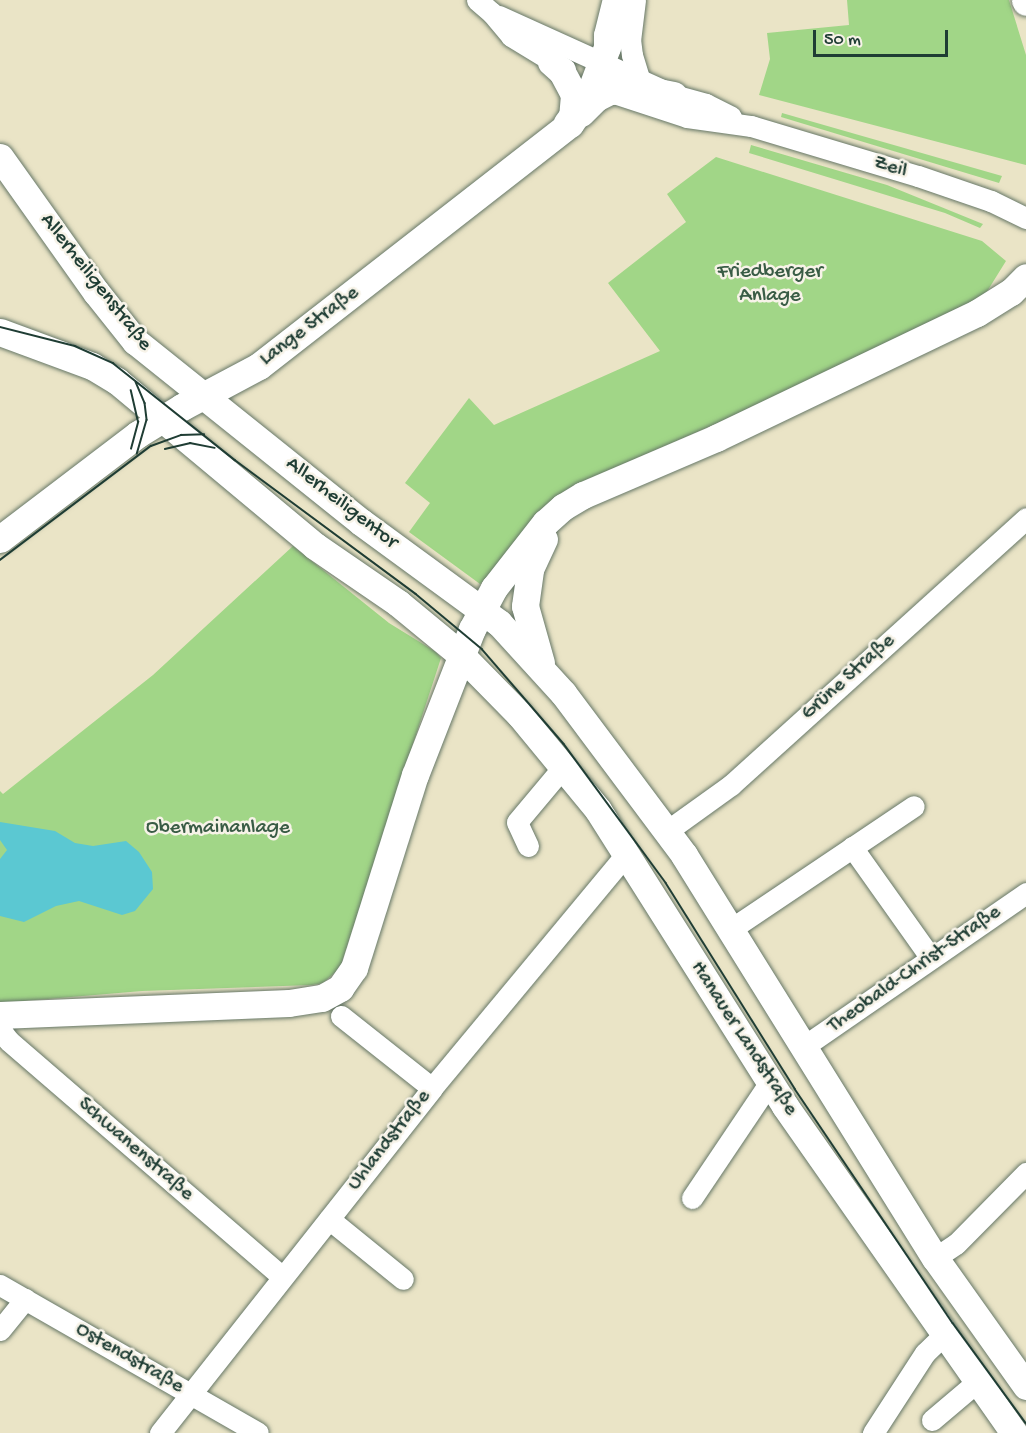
<!DOCTYPE html>
<html>
<head>
<meta charset="utf-8">
<style>
	body { margin:0 }
	#map { position:relative; width:1026px; height:1433px; overflow:hidden; background:#eae4c6; font-family:"Gochi Hand",sans-serif }
	div>[style] { position:absolute }
	.green>* { inset:0; background:#a1d687 }
	.water>* { inset:0; background:#5bc8d2 }
	.roads { filter:drop-shadow(0 0 2px #667767) drop-shadow(0 0 2px #667767) }
	.minor>* { height:21px; margin:-10.5px; padding:0 10.5px; transform-origin:10.5px; border-radius:10.5px; background:#fff }
	.major>* { height:27px; margin:-13.5px; padding:0 13.5px; transform-origin:13.5px; border-radius:13.5px; background:#fff }
	.tram>* { height:1.5px; margin:-0.75px; padding:0 0.75px; transform-origin:0.75px; border-radius:0.75px; background:#1f3d34 }
	span { translate:-50% -50%; white-space:nowrap; text-align:center; line-height:1.15; -webkit-text-stroke:5px #f7f3e8; paint-order:stroke }
	.street-label { font-size:21px; color:#1f3d34 }
	.park-label { font-size:21px; color:#395c45 }
	.scale { position:absolute; left:813px; top:30px; width:135px; height:27px; box-sizing:border-box; border:3px solid #1f3d34; border-top:0; padding-left:8px; font-size:18px; line-height:21px; white-space:nowrap; color:#1f3d34; -webkit-text-stroke:4px #f7f3e8; paint-order:stroke }
</style>
</head>
<body>
<div id="map">
	<div class="green">
		<div style="clip-path:polygon(847px 0,1009px 0,1026px 55px,1026px 165px,759px 95px,770px 59px,767px 33px,849px 25px)"></div>
		<div style="clip-path:polygon(782px 113px,1002px 176px,999px 183px,781px 117px)"></div>
		<div style="clip-path:polygon(751px 145px,887px 185px,983px 224px,980px 228px,945px 213px,749px 153px)"></div>
		<div style="clip-path:polygon(716px 157px,982px 241px,1006px 261px,983px 298px,830px 374px,640px 457px,480px 584px,409px 532px,430px 503px,405px 483px,469px 398px,494px 425px,660px 351px,608px 283px,686px 222px,667px 194px)"></div>
		<div style="clip-path:polygon(293px 546px,389px 623px,436px 652px,441px 658px,340px 968px,323px 983px,312px 985px,142px 991px,0 1003px,0 791px,3px 794px,153px 675px)"></div>
	</div>
	<div class="water">
		<div style="clip-path:polygon(0 822px,55px 831px,75px 843px,93px 846px,126px 841px,139px 852px,152px 872px,153px 889px,135px 911px,122px 915px,79px 901px,56px 906px,24px 922px,0 916px,0 859px,7px 850px,0 840px)"></div>
	</div>
	<div class="roads">
		<div class="minor">
			<div style="left:477px;top:0;width:20px;rotate:41deg"></div>
			<div style="left:492px;top:13px;width:30px;rotate:50deg"></div>
			<div style="left:511px;top:36px;width:63px;rotate:31.4deg"></div>
			<div style="left:635px;top:0;width:39px;rotate:97deg"></div>
			<div style="left:630px;top:39px;width:16px;rotate:83deg"></div>
			<div style="left:632px;top:55px;width:34px;rotate:73deg"></div>
			<div style="left:499px;top:16px;width:191px;rotate:24.4deg"></div>
			<div style="left:673px;top:95px;width:34px;rotate:15deg"></div>
			<div style="left:706px;top:104px;width:28px;rotate:27deg"></div>
			<div style="left:614px;top:93px;width:77px;rotate:18.2deg"></div>
			<div style="left:687px;top:117px;width:65px;rotate:8deg"></div>
			<div style="left:751px;top:126px;width:174px;rotate:16.7deg"></div>
			<div style="left:918px;top:176px;width:77px;rotate:18.9deg"></div>
			<div style="left:991px;top:201px;width:39px;rotate:26deg"></div>
			<div style="left:667px;top:831px;width:79px;rotate:-35.7deg"></div>
			<div style="left:731px;top:785px;width:398px;rotate:-42.1deg"></div>
			<div style="left:528px;top:846px;width:26px;rotate:-115deg"></div>
			<div style="left:517px;top:822px;width:73px;rotate:-50deg"></div>
			<div style="left:852px;top:847px;width:136px;rotate:54.6deg"></div>
			<div style="left:731px;top:929px;width:220px;rotate:-33.9deg"></div>
			<div style="left:0;top:1015px;width:17px;rotate:83deg"></div>
			<div style="left:2px;top:1032px;width:11px;rotate:52deg"></div>
			<div style="left:9px;top:1041px;width:361px;rotate:40.8deg"></div>
			<div style="left:341px;top:1016px;width:116px;rotate:38.4deg"></div>
			<div style="left:803px;top:1047px;width:271px;rotate:-34.6deg"></div>
			<div style="left:692px;top:1198px;width:140px;rotate:-56.1deg"></div>
			<div style="left:329px;top:1219px;width:95px;rotate:39deg"></div>
			<div style="left:935px;top:1258px;width:25px;rotate:-34deg"></div>
			<div style="left:956px;top:1244px;width:100px;rotate:-45.4deg"></div>
			<div style="left:0;top:1285px;width:297px;rotate:29.8deg"></div>
			<div style="left:0;top:1330px;width:40px;rotate:-51deg"></div>
			<div style="left:932px;top:1420px;width:60px;rotate:-40.3deg"></div>
			<div style="left:160px;top:1433px;width:439px;rotate:-51.7deg"></div>
			<div style="left:432px;top:1088px;width:304px;rotate:-50.3deg"></div>
			<div style="left:873px;top:1433px;width:95px;rotate:-57deg"></div>
			<div style="left:925px;top:1353px;width:28px;rotate:-44deg"></div>
		</div>
		<div class="major">
			<div style="left:1025px;top:0;width:2px;rotate:63deg"></div>
			<div style="left:551px;top:62px;width:15px;rotate:42deg"></div>
			<div style="left:562px;top:72px;width:26px;rotate:62deg"></div>
			<div style="left:574px;top:95px;width:21px;rotate:95deg"></div>
			<div style="left:572px;top:116px;width:9px;rotate:126deg"></div>
			<div style="left:581px;top:113px;width:21px;rotate:-45deg"></div>
			<div style="left:596px;top:98px;width:16px;rotate:-27deg"></div>
			<div style="left:610px;top:91px;width:33px;rotate:-3deg"></div>
			<div style="left:643px;top:89px;width:31px;rotate:11deg"></div>
			<div style="left:0;top:157px;width:166px;rotate:54.6deg"></div>
			<div style="left:96px;top:292px;width:63px;rotate:51.5deg"></div>
			<div style="left:135px;top:341px;width:290px;rotate:38.7deg"></div>
			<div style="left:361px;top:522px;width:171px;rotate:36.2deg"></div>
			<div style="left:499px;top:623px;width:95px;rotate:47.6deg"></div>
			<div style="left:563px;top:693px;width:202px;rotate:53.2deg"></div>
			<div style="left:684px;top:855px;width:475px;rotate:58.1deg"></div>
			<div style="left:935px;top:1258px;width:157px;rotate:54.6deg"></div>
			<div style="left:0;top:332px;width:98px;rotate:20.3deg"></div>
			<div style="left:92px;top:366px;width:29px;rotate:31deg"></div>
			<div style="left:117px;top:381px;width:258px;rotate:39.8deg"></div>
			<div style="left:315px;top:546px;width:101px;rotate:34.5deg"></div>
			<div style="left:398px;top:603px;width:82px;rotate:39.5deg"></div>
			<div style="left:461px;top:655px;width:83px;rotate:45.5deg"></div>
			<div style="left:519px;top:714px;width:124px;rotate:50.5deg"></div>
			<div style="left:598px;top:810px;width:350px;rotate:57.7deg"></div>
			<div style="left:785px;top:1106px;width:399px;rotate:55deg"></div>
			<div style="left:0;top:539px;width:173px;rotate:-37.3deg"></div>
			<div style="left:138px;top:434px;width:52px;rotate:-31.5deg"></div>
			<div style="left:182px;top:407px;width:87px;rotate:-28deg"></div>
			<div style="left:259px;top:366px;width:394px;rotate:-37.9deg"></div>
			<div style="left:570px;top:124px;width:29px;rotate:-55deg"></div>
			<div style="left:587px;top:100px;width:57px;rotate:-69.3deg"></div>
			<div style="left:607px;top:47px;width:12px;rotate:-90deg"></div>
			<div style="left:607px;top:35px;width:36px;rotate:-76deg"></div>
			<div style="left:541px;top:663px;width:59px;rotate:-105.7deg"></div>
			<div style="left:525px;top:606px;width:37px;rotate:-82deg"></div>
			<div style="left:530px;top:569px;width:33px;rotate:-65deg"></div>
			<div style="left:0;top:1015px;width:289px;rotate:-2.4deg"></div>
			<div style="left:289px;top:1003px;width:33px;rotate:-9deg"></div>
			<div style="left:322px;top:998px;width:21px;rotate:-29deg"></div>
			<div style="left:340px;top:988px;width:24px;rotate:-55deg"></div>
			<div style="left:354px;top:968px;width:202px;rotate:-72.5deg"></div>
			<div style="left:415px;top:775px;width:157px;rotate:-68.7deg"></div>
			<div style="left:472px;top:629px;width:47px;rotate:-61.8deg"></div>
			<div style="left:494px;top:588px;width:83px;rotate:-51.9deg"></div>
			<div style="left:545px;top:523px;width:24px;rotate:-42deg"></div>
			<div style="left:563px;top:507px;width:23px;rotate:-31deg"></div>
			<div style="left:583px;top:495px;width:145px;rotate:-23.2deg"></div>
			<div style="left:716px;top:438px;width:289px;rotate:-25.6deg"></div>
			<div style="left:977px;top:313px;width:40px;rotate:-32deg"></div>
			<div style="left:1011px;top:292px;width:21px;rotate:-45deg"></div>
		</div>
	</div>
	<div class="tram">
		<div style="left:0;top:327px;width:77px;rotate:14.2deg"></div>
		<div style="left:75px;top:346px;width:42px;rotate:24.1deg"></div>
		<div style="left:113px;top:363px;width:156px;rotate:38.5deg"></div>
		<div style="left:235px;top:460px;width:225px;rotate:36.5deg"></div>
		<div style="left:416px;top:594px;width:86px;rotate:39.8deg"></div>
		<div style="left:482px;top:649px;width:125px;rotate:49.2deg"></div>
		<div style="left:564px;top:744px;width:172px;rotate:53.7deg"></div>
		<div style="left:666px;top:883px;width:243px;rotate:57.9deg"></div>
		<div style="left:795px;top:1089px;width:282px;rotate:56deg"></div>
		<div style="left:953px;top:1323px;width:124px;rotate:53.9deg"></div>
		<div style="left:136px;top:382px;width:23px;rotate:67deg"></div>
		<div style="left:145px;top:403px;width:17px;rotate:83deg"></div>
		<div style="left:147px;top:420px;width:35px;rotate:106deg"></div>
		<div style="left:131px;top:449px;width:28px;rotate:-75deg"></div>
		<div style="left:138px;top:422px;width:32px;rotate:-103deg"></div>
		<div style="left:165px;top:449px;width:26px;rotate:-13deg"></div>
		<div style="left:190px;top:443px;width:25px;rotate:11deg"></div>
		<div style="left:0;top:560px;width:189px;rotate:-37.1deg"></div>
		<div style="left:151px;top:446px;width:32px;rotate:-20deg"></div>
		<div style="left:181px;top:435px;width:23px;rotate:-2deg"></div>
	</div>
	<div class="street-label">
		<span style="left:890px;top:168px;rotate:17deg">Zeil</span>
		<span style="left:95px;top:283px;rotate:52deg">Allerheiligenstraße</span>
		<span style="left:310px;top:327px;rotate:-37deg">Lange Straße</span>
		<span style="left:341px;top:504px;rotate:38deg">Allerheiligentor</span>
		<span style="left:849px;top:678px;rotate:-42deg">Grüne Straße</span>
		<span style="left:915px;top:970px;rotate:-35deg">Theobald-Christ-Straße</span>
		<span style="left:743px;top:1039px;rotate:57deg">Hanauer Landstraße</span>
		<span style="left:390px;top:1141px;rotate:-52deg">Uhlandstraße</span>
		<span style="left:135px;top:1150px;rotate:41deg">Schwanenstraße</span>
		<span style="left:129px;top:1359px;rotate:30deg">Ostendstraße</span>
	</div>
	<div class="park-label">
		<span style="left:770px;top:285px">Friedberger<br>Anlage</span>
		<span style="left:218px;top:829px">Obermainanlage</span>
	</div>
	<div class="scale">50 m</div>
</div>
</body>
</html>
